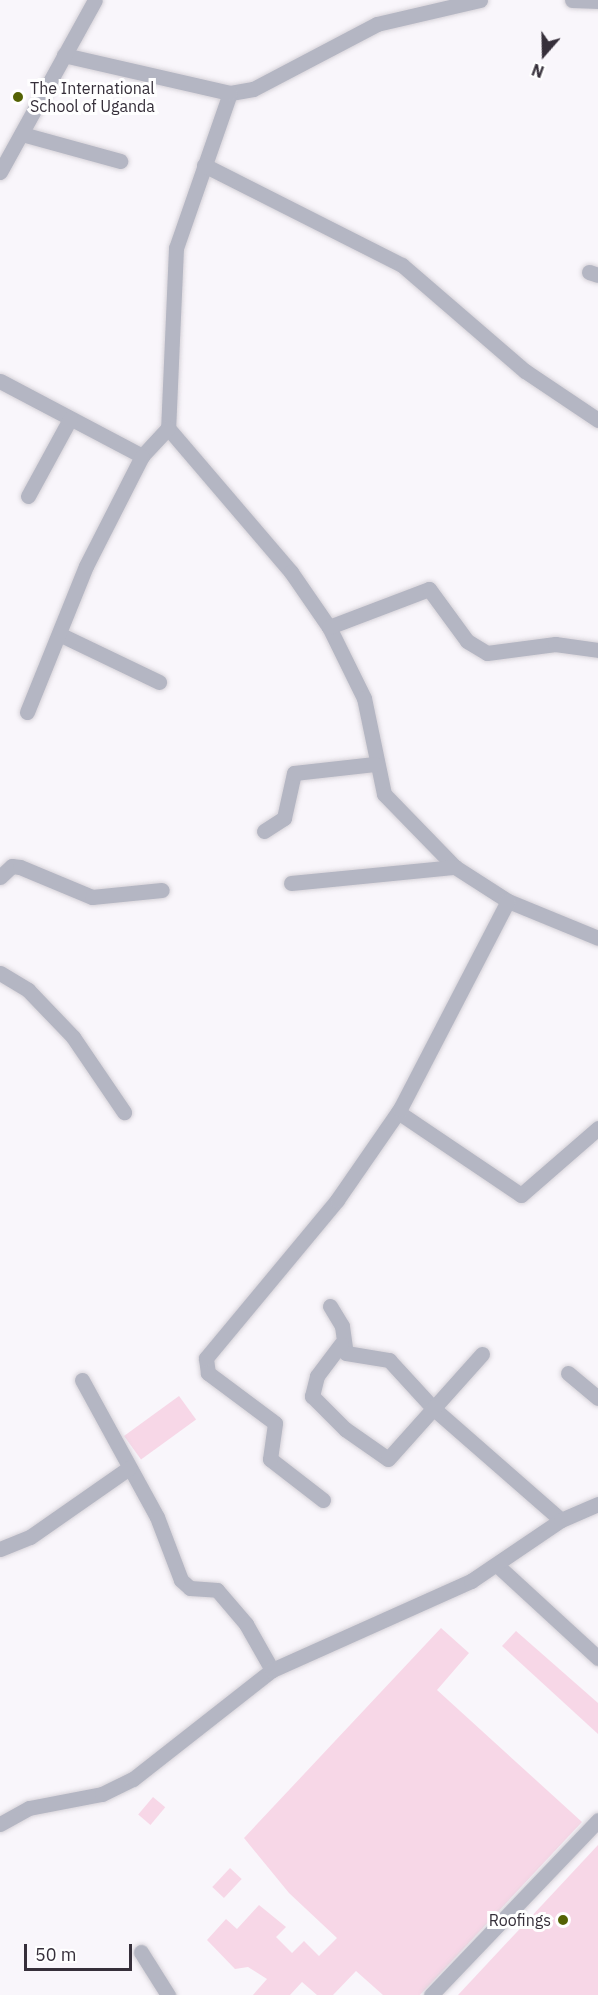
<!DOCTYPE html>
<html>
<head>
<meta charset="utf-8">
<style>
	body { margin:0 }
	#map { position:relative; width:598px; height:1995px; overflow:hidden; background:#f9f6fb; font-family:"IBM Plex Sans",sans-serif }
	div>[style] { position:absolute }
	.building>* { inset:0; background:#f7d7e7; transform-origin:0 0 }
	.roads { filter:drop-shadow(0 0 2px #d6d2d8) drop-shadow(0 0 2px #d6d2d8) }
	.minor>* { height:15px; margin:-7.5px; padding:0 7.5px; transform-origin:7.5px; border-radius:7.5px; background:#b4b6c3 }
	.dots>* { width:16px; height:16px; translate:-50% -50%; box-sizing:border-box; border:3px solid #fff; border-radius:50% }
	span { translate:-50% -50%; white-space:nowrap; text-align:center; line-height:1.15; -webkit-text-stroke:6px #fff; paint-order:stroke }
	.poi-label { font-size:16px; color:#362f3a }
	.left { translate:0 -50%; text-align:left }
	.right { translate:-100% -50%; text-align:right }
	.north { position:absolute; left:514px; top:24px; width:60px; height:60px; -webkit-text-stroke:4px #fff; paint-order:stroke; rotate:200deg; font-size:16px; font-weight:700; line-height:24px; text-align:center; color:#362f3a }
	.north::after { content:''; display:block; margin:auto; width:21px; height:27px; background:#362f3a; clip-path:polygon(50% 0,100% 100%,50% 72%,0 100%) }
	.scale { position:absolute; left:24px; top:1944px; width:108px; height:27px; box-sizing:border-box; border:3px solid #362f3a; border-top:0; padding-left:8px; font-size:18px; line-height:21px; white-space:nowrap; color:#362f3a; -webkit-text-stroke:4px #fff; paint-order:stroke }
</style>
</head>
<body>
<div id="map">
	<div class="building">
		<div style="left:179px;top:1396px;width:29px;height:68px;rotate:54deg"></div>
		<div style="clip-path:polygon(441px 1628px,469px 1653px,437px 1690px,582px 1822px,420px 1995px,383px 1995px,356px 1971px,333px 1995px,317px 1995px,302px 1982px,290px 1995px,253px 1995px,267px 1979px,248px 1967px,235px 1969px,207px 1940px,226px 1919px,237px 1929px,259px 1905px,286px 1927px,276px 1937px,292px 1953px,304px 1941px,319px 1956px,337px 1938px,289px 1893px,244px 1838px)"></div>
		<div style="clip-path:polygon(516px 1631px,598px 1703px,598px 1734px,502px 1646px)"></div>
		<div style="left:153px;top:1797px;width:16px;height:23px;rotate:40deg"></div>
		<div style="clip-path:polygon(598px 1845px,598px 1995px,458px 1995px)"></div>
		<div style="left:230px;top:1868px;width:16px;height:26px;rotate:43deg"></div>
	</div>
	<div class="roads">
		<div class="minor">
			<div style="left:480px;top:0;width:106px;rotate:166.9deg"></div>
			<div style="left:377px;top:24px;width:140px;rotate:152.3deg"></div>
			<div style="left:253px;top:89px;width:23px;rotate:170deg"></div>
			<div style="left:230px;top:93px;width:164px;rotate:109.2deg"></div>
			<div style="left:176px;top:248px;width:180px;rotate:92.5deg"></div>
			<div style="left:168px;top:428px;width:189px;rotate:49.5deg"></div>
			<div style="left:291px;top:572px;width:67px;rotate:55.4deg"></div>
			<div style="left:329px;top:627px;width:79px;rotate:63.8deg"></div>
			<div style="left:364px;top:698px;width:98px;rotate:78.2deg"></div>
			<div style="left:384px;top:794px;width:102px;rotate:45.8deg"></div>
			<div style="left:455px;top:867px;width:63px;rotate:32.7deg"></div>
			<div style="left:508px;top:901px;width:97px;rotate:22.3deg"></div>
			<div style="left:572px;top:0;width:26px;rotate:2deg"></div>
			<div style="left:64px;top:55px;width:170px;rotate:12.9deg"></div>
			<div style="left:22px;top:134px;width:102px;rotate:15.4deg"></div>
			<div style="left:204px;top:165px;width:222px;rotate:26.8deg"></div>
			<div style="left:402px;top:265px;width:162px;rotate:40.8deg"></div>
			<div style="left:525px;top:371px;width:88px;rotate:33.9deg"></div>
			<div style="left:0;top:172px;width:196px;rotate:-61.1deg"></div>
			<div style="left:589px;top:272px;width:9px;rotate:18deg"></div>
			<div style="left:0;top:381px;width:161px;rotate:27.8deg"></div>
			<div style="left:142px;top:456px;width:38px;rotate:-47deg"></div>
			<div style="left:28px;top:496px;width:88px;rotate:-61.4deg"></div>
			<div style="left:329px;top:627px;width:107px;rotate:-20.8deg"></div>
			<div style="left:429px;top:589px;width:64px;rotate:53.8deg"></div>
			<div style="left:467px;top:641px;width:23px;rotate:31deg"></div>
			<div style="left:487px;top:653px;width:69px;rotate:-7.5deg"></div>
			<div style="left:555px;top:644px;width:43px;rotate:7.9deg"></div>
			<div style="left:59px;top:634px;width:111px;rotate:25.6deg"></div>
			<div style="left:27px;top:712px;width:157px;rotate:-68deg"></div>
			<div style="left:86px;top:566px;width:123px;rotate:-63deg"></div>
			<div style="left:264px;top:831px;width:24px;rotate:-33deg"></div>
			<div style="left:284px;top:818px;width:46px;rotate:-77.5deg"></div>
			<div style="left:294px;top:773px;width:81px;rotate:-6.4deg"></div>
			<div style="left:0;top:877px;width:16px;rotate:-43deg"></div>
			<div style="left:12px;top:866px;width:8px;rotate:7deg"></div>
			<div style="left:20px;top:867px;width:78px;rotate:22.6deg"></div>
			<div style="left:92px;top:897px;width:70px;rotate:-5.7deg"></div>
			<div style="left:291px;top:883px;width:165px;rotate:-5.6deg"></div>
			<div style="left:0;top:973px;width:33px;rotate:31deg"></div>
			<div style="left:28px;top:990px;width:65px;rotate:46.2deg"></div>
			<div style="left:73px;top:1037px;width:91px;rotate:55.8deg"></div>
			<div style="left:398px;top:1112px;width:148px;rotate:34deg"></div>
			<div style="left:521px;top:1195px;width:102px;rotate:-41deg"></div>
			<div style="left:330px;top:1306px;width:23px;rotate:59deg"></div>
			<div style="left:342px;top:1326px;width:27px;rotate:82deg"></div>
			<div style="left:346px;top:1353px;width:44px;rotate:9.2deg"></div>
			<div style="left:389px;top:1360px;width:65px;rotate:47.5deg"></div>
			<div style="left:433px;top:1408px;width:170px;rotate:41.2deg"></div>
			<div style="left:341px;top:1344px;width:40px;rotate:127deg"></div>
			<div style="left:317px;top:1376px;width:21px;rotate:104deg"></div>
			<div style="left:312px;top:1396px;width:47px;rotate:45deg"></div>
			<div style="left:345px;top:1429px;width:52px;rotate:34.9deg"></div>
			<div style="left:388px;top:1459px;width:141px;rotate:-48.2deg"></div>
			<div style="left:568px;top:1373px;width:39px;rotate:40deg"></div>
			<div style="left:82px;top:1380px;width:156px;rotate:61.3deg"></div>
			<div style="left:157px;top:1517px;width:67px;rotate:69.1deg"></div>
			<div style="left:181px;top:1580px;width:12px;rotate:42deg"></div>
			<div style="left:190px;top:1588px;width:27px;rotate:4deg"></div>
			<div style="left:217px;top:1590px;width:45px;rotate:49.5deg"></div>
			<div style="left:246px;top:1624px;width:53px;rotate:60.5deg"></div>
			<div style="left:323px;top:1500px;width:67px;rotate:-142.3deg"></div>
			<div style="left:270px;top:1459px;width:36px;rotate:-82deg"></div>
			<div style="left:275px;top:1423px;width:84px;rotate:-143.3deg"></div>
			<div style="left:208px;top:1373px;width:15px;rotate:-98deg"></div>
			<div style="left:206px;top:1358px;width:205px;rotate:-50.3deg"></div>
			<div style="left:337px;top:1200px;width:111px;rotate:-55.3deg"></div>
			<div style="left:400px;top:1109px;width:234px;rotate:-62.6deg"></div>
			<div style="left:0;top:1549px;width:32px;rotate:-22deg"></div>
			<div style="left:30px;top:1537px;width:121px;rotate:-34.9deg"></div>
			<div style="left:498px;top:1566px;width:136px;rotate:42.6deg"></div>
			<div style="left:0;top:1824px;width:33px;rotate:-29deg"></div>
			<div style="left:29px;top:1808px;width:74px;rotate:-10.9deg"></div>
			<div style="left:102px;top:1794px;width:34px;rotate:-26deg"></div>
			<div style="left:133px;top:1779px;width:177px;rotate:-38.1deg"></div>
			<div style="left:272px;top:1670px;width:218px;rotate:-24.1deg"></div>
			<div style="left:471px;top:1581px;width:109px;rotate:-34.1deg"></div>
			<div style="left:561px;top:1520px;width:40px;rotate:-23.4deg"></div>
			<div style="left:141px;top:1952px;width:51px;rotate:57.9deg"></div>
			<div style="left:431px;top:1995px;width:242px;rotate:-46.3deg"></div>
		</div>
	</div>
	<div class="dots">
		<div style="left:18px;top:97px;background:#546204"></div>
		<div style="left:563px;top:1920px;background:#546204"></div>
	</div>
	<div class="poi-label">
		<span class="left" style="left:30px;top:97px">The International<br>School of Uganda</span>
		<span class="right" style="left:551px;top:1920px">Roofings</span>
	</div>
	<div class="north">N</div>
	<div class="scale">50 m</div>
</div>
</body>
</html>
